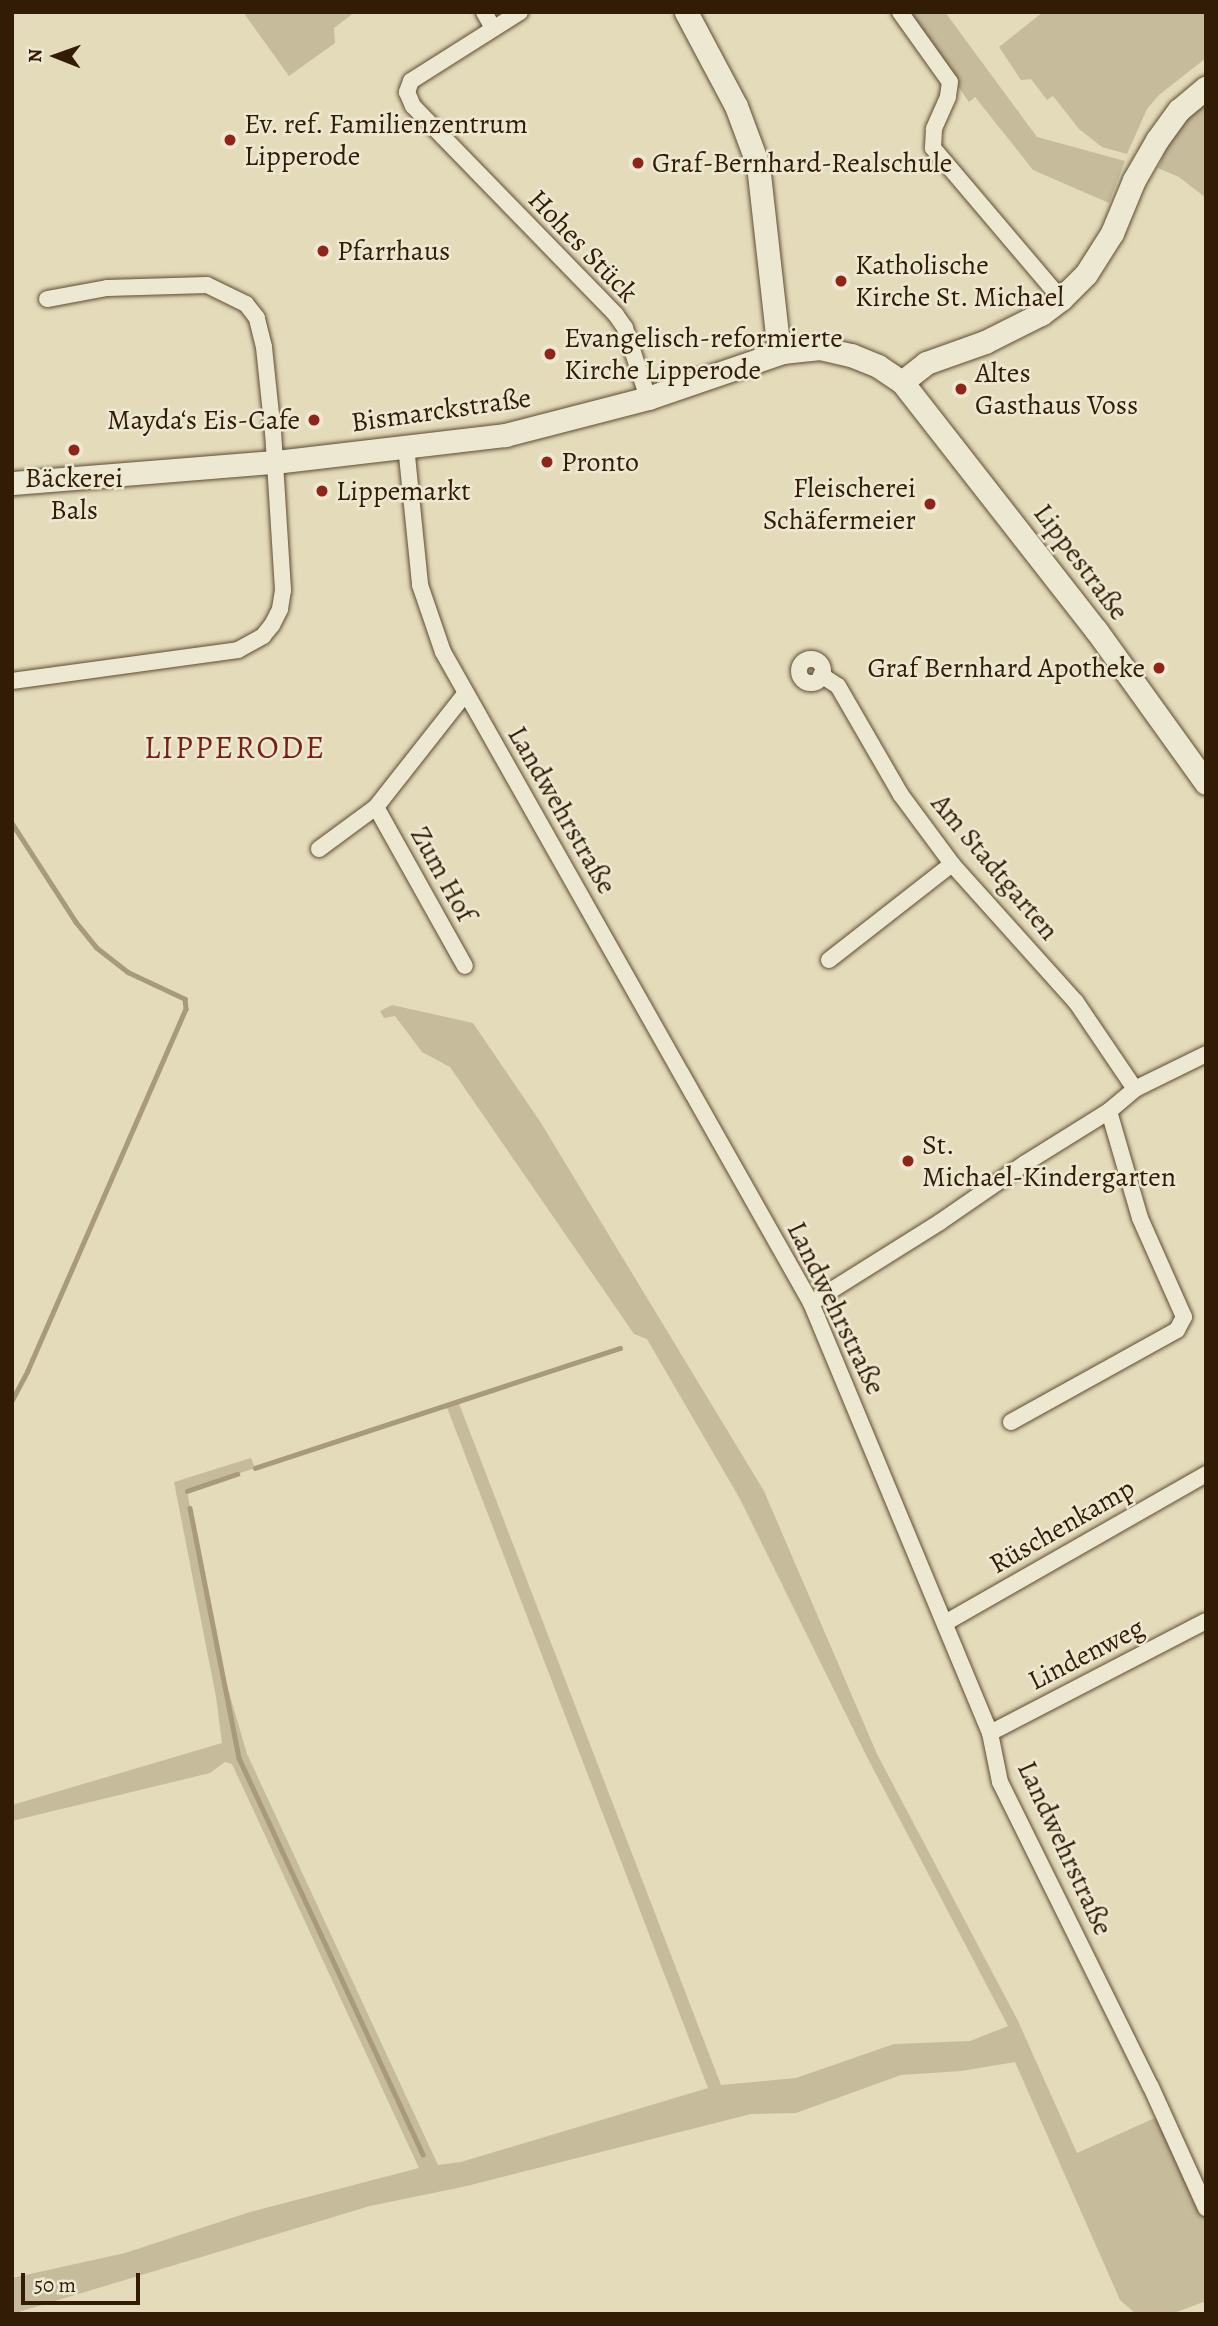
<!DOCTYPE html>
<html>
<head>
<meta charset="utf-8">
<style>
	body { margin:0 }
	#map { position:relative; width:1218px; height:2326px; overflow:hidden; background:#e4dbba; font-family:Alegreya,serif }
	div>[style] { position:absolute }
	.green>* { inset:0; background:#c6bb9b }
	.stream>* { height:4.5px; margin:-2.25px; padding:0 2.25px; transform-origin:2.25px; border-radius:2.25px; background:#a89a7c }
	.roads { filter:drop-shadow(0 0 2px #5f4c32) drop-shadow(0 0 2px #5f4c32) }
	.street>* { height:16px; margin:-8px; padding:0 8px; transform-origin:8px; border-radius:8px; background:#ede8d2 }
	.street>.ring { margin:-8px; padding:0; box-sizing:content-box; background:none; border:16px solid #ede8d2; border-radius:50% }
	.secondary>* { height:23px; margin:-11.5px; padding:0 11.5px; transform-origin:11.5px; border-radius:11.5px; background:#ede8d2 }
	.dots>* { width:19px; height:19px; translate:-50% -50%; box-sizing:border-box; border:4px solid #ede8d2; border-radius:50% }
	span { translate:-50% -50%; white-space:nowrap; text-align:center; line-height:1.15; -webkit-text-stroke:5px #ede8d2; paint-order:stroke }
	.poi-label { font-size:28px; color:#331c05 }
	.left { translate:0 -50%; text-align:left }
	.right { translate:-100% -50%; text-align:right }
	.street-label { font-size:28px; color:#331c05 }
	.quarter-label { font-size:32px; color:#7a1f14; letter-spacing:2px }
	.frame { position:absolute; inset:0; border:14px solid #331c05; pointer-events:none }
	.north { position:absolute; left:21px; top:21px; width:70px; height:70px; -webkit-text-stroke:5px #ede8d2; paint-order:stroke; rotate:271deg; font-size:19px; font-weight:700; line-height:28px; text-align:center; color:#331c05 }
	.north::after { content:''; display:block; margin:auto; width:24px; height:32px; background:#331c05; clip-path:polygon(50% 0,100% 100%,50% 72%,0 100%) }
	.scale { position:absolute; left:21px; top:2273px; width:119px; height:32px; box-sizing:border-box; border:4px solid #331c05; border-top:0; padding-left:9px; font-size:21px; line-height:24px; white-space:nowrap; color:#331c05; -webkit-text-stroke:5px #ede8d2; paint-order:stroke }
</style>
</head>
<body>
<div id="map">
	<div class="green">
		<div style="clip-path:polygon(243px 12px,355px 12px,334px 28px,335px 43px,289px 76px)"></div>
		<div style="clip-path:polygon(906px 12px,945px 12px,1037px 137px,1125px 161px,1109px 203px,1033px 170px,975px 97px,969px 102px)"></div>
		<div style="clip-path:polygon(1043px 12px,1206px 12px,1206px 58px,1159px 95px,1147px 109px,1127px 154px,1102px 147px,1079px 129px,1053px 96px,1047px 100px,1031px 79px,1021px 80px,999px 47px)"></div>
		<div style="clip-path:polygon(1206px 105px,1206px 198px,1179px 177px,1158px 168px,1169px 143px,1189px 117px)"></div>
		<div style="clip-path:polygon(392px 1005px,473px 1023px,541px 1123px,764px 1491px,877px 1754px,1018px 2021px,1077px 2153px,1157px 2117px,1206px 2219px,1206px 2301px,1171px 2314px,1136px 2314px,1120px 2300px,1015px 2062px,961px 2071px,901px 2075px,796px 2113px,751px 2114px,467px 2186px,370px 2206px,12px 2314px,12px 2278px,125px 2253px,250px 2212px,419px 2168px,232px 1764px,225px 1762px,210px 1773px,12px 1821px,12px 1805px,222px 1743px,216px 1697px,174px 1482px,251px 1458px,255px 1468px,187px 1491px,219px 1658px,247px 1754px,438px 2165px,461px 2162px,708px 2088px,446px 1405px,458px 1401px,721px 2085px,796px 2078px,894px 2044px,970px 2041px,1008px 2026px,867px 1757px,740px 1499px,647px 1339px,634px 1334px,450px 1067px,422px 1052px,395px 1016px,384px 1018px,380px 1011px)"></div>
	</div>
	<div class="stream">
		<div style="left:12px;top:823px;width:118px;rotate:57.1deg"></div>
		<div style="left:76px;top:922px;width:32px;rotate:51deg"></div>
		<div style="left:96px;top:947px;width:41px;rotate:38deg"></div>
		<div style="left:128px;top:972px;width:63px;rotate:25.3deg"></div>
		<div style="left:185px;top:999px;width:10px;rotate:84deg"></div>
		<div style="left:186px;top:1009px;width:395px;rotate:113.6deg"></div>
		<div style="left:28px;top:1371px;width:34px;rotate:118deg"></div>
		<div style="left:255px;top:1468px;width:384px;rotate:-18.2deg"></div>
		<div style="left:187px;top:1491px;width:53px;rotate:-18.8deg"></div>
		<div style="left:190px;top:1508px;width:255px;rotate:78.9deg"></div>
		<div style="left:239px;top:1758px;width:437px;rotate:65.1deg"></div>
	</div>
	<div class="roads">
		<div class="street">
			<div style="left:484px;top:12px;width:18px;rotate:61deg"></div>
			<div style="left:520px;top:12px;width:129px;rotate:147.7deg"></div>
			<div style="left:411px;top:81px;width:12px;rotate:110deg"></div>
			<div style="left:407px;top:92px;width:15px;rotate:67deg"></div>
			<div style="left:413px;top:106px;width:291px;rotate:45.8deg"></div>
			<div style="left:616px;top:315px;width:16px;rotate:55deg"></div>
			<div style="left:625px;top:328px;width:74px;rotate:71.8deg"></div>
			<div style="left:900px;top:12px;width:86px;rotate:54.5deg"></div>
			<div style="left:950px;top:82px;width:15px;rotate:98deg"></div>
			<div style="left:948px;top:97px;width:35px;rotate:114deg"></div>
			<div style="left:934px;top:129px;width:19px;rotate:93deg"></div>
			<div style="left:933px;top:148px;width:198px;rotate:49.7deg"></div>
			<div style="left:406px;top:446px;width:140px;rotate:84.2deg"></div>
			<div style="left:420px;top:585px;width:71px;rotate:71.1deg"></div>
			<div style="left:443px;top:652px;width:748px;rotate:60.52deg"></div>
			<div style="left:811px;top:1303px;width:466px;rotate:67.4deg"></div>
			<div style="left:990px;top:1733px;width:50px;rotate:78.5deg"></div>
			<div style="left:1000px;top:1782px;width:340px;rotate:63.7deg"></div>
			<div style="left:1151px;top:2087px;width:133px;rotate:65.6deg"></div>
			<div class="ring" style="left:799px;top:659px;width:8px;height:8px"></div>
			<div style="left:821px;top:675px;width:20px;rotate:33deg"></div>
			<div style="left:838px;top:686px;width:126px;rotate:60deg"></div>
			<div style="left:901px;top:795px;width:86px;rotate:53.5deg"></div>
			<div style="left:952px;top:864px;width:186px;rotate:48.1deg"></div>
			<div style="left:1076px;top:1002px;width:105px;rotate:55.9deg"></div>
			<div style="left:12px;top:681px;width:228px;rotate:-7.8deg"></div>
			<div style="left:238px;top:650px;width:29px;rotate:-29deg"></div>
			<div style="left:263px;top:636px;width:14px;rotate:-51deg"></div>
			<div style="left:272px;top:625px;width:18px;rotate:-63deg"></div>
			<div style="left:280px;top:609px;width:19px;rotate:-81deg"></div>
			<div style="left:283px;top:590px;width:157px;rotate:-93.6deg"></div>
			<div style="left:273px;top:433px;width:86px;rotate:-96deg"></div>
			<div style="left:264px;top:347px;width:30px;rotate:-104deg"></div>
			<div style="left:257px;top:318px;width:18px;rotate:-128deg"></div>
			<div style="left:246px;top:304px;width:43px;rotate:-154deg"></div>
			<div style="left:207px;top:285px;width:100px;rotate:178.3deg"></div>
			<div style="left:107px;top:288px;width:61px;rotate:169.6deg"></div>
			<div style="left:376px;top:807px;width:182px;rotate:60.8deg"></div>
			<div style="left:319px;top:849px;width:71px;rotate:-36.4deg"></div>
			<div style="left:376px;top:807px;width:144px;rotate:-51.8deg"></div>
			<div style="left:829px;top:960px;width:156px;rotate:-38deg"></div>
			<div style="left:811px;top:1303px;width:152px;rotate:-32.1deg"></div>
			<div style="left:940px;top:1222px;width:102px;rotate:-34.6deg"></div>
			<div style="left:1024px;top:1164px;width:100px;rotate:-31.9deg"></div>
			<div style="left:1109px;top:1111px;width:34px;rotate:-40deg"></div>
			<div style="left:1135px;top:1089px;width:79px;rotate:-26.2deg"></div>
			<div style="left:1011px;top:1422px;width:190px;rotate:-29deg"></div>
			<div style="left:1177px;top:1330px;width:15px;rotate:-62deg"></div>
			<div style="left:1184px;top:1317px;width:108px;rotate:-114deg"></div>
			<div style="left:1140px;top:1218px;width:111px;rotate:-106.2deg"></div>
			<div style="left:945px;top:1623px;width:301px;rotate:-29.7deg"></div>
			<div style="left:990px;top:1733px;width:243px;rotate:-27.4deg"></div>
		</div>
		<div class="secondary">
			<div style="left:686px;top:12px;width:106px;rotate:62deg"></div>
			<div style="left:736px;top:106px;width:63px;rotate:69.6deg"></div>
			<div style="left:758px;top:165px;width:171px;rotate:83.6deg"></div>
			<div style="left:777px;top:335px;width:18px;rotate:74deg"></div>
			<div style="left:902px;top:382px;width:31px;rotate:-38deg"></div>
			<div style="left:926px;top:363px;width:63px;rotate:-19.6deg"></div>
			<div style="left:985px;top:342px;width:63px;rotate:-26.6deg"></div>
			<div style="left:1041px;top:314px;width:25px;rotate:-37deg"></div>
			<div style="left:1061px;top:299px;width:35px;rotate:-45deg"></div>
			<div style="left:1086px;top:274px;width:49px;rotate:-57.6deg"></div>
			<div style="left:1112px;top:233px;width:57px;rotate:-67.5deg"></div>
			<div style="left:1134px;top:180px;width:46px;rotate:-60.1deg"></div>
			<div style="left:1157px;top:140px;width:37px;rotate:-54deg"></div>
			<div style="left:1179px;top:110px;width:35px;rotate:-40deg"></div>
			<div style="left:12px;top:483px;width:264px;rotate:-4.6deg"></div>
			<div style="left:275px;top:462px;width:232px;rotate:-6.7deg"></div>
			<div style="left:505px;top:435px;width:148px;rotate:-14.5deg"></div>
			<div style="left:648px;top:398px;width:142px;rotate:-18.9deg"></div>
			<div style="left:782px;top:352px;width:38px;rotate:-6deg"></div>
			<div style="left:820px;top:348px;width:32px;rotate:13deg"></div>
			<div style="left:851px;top:355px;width:29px;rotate:22deg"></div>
			<div style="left:878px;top:366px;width:29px;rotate:34deg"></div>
			<div style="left:902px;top:382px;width:315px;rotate:52deg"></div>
			<div style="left:1096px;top:630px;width:188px;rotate:54.3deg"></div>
		</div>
	</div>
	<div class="dots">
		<div style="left:230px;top:140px;background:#8f2418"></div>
		<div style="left:638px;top:163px;background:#8f2418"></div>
		<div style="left:323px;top:251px;background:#8f2418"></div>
		<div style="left:841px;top:281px;background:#8f2418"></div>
		<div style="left:550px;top:354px;background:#8f2418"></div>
		<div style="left:961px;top:389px;background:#8f2418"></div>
		<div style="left:314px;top:420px;background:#8f2418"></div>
		<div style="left:74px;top:450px;background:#8f2418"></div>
		<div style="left:547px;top:462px;background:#8f2418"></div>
		<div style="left:322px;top:491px;background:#8f2418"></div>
		<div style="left:930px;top:504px;background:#8f2418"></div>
		<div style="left:1159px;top:668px;background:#8f2418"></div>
		<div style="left:908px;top:1161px;background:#8f2418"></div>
	</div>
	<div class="poi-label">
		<span class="left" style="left:244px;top:140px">Ev. ref. Familienzentrum<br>Lipperode</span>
		<span class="left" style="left:652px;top:163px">Graf-Bernhard-Realschule</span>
		<span class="left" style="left:337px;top:251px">Pfarrhaus</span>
		<span class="left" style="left:855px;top:281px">Katholische<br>Kirche St. Michael</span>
		<span class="left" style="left:564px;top:354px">Evangelisch-reformierte<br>Kirche Lipperode</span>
		<span class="left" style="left:975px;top:389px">Altes<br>Gasthaus Voss</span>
		<span class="right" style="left:300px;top:420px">Mayda‘s Eis-Cafe</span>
		<span class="left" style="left:561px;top:462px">Pronto</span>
		<span style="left:74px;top:494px">Bäckerei<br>Bals</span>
		<span class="right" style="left:916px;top:504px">Fleischerei<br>Schäfermeier</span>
		<span class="left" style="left:336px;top:491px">Lippemarkt</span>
		<span class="right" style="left:1145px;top:668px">Graf Bernhard Apotheke</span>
		<span class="left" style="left:922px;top:1161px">St.<br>Michael-Kindergarten</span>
	</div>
	<div class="street-label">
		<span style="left:583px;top:246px;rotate:46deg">Hohes Stück</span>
		<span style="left:441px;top:410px;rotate:-8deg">Bismarckstraße</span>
		<span style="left:1081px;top:562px;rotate:53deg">Lippestraße</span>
		<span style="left:562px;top:810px;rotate:60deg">Landwehrstraße</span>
		<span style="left:995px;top:867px;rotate:50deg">Am Stadtgarten</span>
		<span style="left:443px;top:874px;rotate:61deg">Zum Hof</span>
		<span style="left:836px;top:1308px;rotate:64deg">Landwehrstraße</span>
		<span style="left:1062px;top:1526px;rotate:-30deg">Rüschenkamp</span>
		<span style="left:1086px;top:1654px;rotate:-27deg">Lindenweg</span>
		<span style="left:1065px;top:1848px;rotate:65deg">Landwehrstraße</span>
	</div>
	<div class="quarter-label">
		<span style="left:235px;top:747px">LIPPERODE</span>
	</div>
	<div class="frame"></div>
	<div class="north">N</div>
	<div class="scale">50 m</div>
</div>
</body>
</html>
